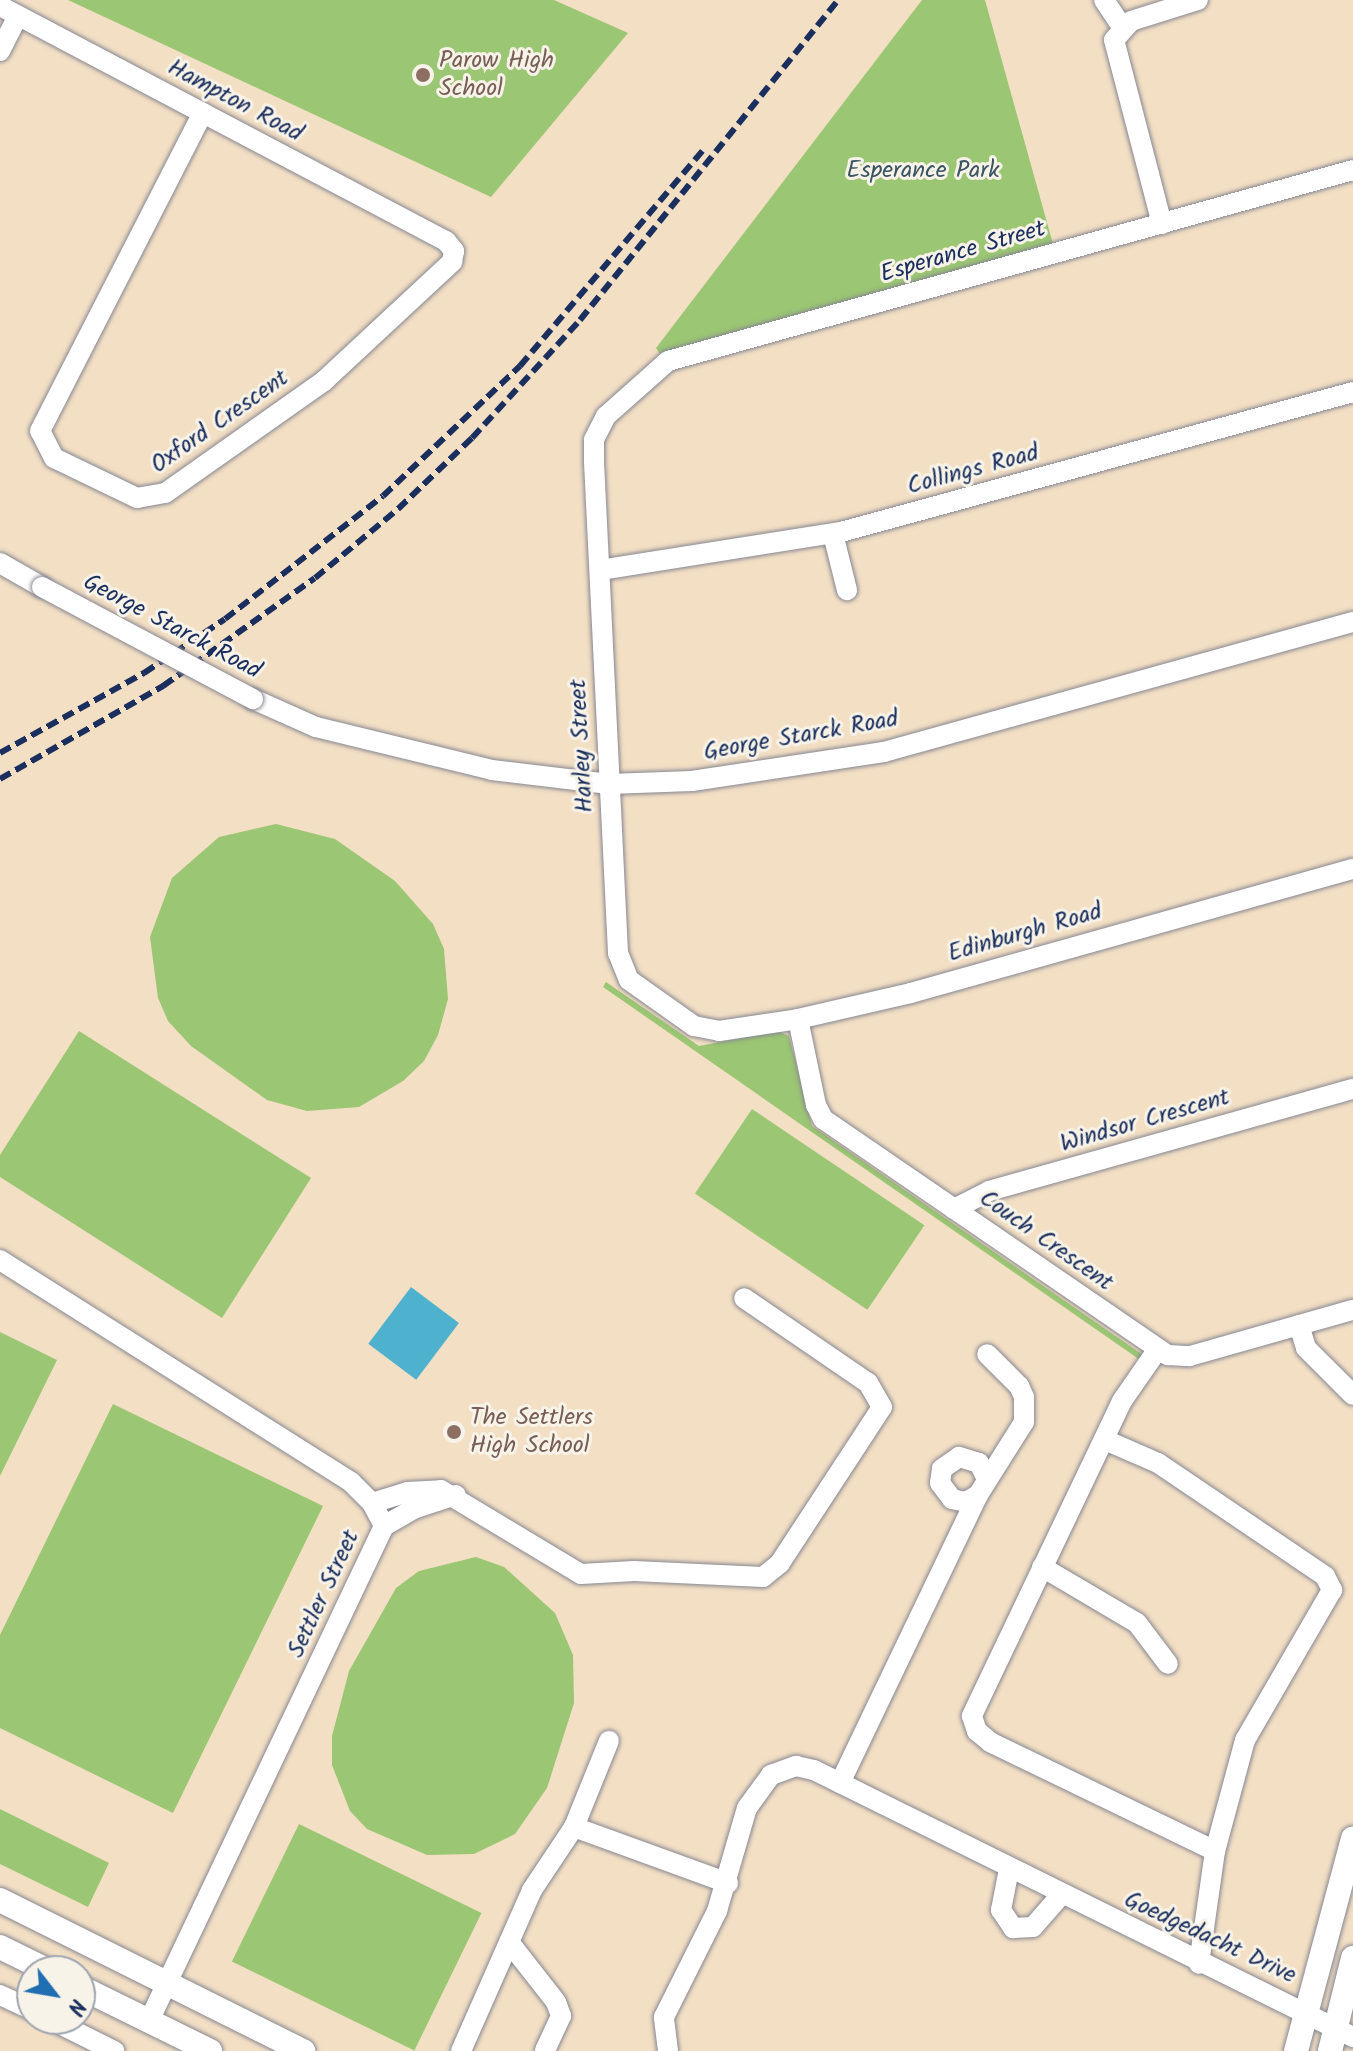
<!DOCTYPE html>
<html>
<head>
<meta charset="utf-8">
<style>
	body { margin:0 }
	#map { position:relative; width:1353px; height:2051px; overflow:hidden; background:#f3dfc4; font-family:Kalam,sans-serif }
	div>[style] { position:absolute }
	.green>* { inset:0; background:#9bc673; transform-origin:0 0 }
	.water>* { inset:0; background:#4eb1cd; transform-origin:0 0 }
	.roads { filter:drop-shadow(0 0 2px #878791) drop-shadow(0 0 2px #878791) }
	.minor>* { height:20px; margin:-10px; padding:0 10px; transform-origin:10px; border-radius:10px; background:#fff }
	.major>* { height:24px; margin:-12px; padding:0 12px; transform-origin:12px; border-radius:12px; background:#fff }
	.rail>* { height:6px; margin-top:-3px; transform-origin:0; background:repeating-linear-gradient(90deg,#1b2f5e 0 12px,transparent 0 18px) }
	.bridges { filter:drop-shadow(0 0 2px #878791) drop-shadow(0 0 2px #878791) }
	.minor-bridge>* { height:20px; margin:-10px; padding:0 10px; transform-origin:10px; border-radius:10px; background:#fff }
	.dots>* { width:22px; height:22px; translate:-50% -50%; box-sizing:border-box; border:4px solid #f7f3e8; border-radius:50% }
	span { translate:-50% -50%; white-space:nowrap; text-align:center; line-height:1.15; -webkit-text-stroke:6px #f7f3e8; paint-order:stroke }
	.education-label { font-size:24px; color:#785e54 }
	.left { translate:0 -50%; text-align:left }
	.street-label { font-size:24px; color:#1b2f5e }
	.park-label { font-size:24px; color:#3b5563 }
	.north { position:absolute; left:16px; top:1955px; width:80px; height:80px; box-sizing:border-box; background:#f7f3e8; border:2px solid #9fa5b1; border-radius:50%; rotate:121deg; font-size:22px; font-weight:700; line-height:32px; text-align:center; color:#1b2f5e }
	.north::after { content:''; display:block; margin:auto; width:28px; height:36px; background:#1f6fb2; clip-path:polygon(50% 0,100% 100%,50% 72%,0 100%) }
</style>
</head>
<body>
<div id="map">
	<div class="green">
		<div style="clip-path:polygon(68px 0,554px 0,628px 33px,491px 197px)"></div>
		<div style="clip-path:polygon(922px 0,985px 0,1053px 244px,660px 354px,656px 348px)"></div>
		<div style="clip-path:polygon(276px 824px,335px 839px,395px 881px,433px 924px,444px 949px,448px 999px,438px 1035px,424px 1061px,403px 1081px,359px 1107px,307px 1111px,267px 1100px,191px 1046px,168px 1021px,158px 998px,150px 937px,172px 878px,219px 837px)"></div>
		<div style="clip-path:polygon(606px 982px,699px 1046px,777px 1031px,789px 1036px,812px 1126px,1143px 1355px,1143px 1362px,603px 987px)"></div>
		<div style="clip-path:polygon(79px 1031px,311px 1178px,222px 1318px,0 1177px,0 1155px)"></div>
		<div style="left:752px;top:1109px;width:208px;height:102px;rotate:34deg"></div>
		<div style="clip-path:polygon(0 1332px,57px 1360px,0 1476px)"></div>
		<div style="clip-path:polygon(113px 1404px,323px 1506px,173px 1813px,0 1728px,0 1635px)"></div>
		<div style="clip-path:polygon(476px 1557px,504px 1567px,555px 1613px,573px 1655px,574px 1703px,547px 1788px,515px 1834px,474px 1854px,427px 1855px,367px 1829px,350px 1811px,332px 1765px,332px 1736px,349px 1671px,396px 1588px,419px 1571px)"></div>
		<div style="clip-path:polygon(0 1809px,109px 1863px,88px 1907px,0 1864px)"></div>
		<div style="left:299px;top:1824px;width:203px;height:153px;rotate:26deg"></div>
	</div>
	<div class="water">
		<div style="left:411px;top:1287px;width:60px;height:71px;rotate:37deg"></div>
	</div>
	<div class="roads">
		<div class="minor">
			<div style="left:1104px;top:0;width:32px;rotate:56deg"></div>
			<div style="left:0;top:6px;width:229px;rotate:27.8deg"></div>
			<div style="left:203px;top:113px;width:275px;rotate:27.8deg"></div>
			<div style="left:446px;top:241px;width:13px;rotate:51deg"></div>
			<div style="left:454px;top:251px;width:11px;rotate:100deg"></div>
			<div style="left:452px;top:262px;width:175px;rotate:137.1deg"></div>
			<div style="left:324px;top:381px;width:194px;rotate:144.8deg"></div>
			<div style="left:165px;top:493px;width:28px;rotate:170deg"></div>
			<div style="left:137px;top:498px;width:92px;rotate:-154.3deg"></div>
			<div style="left:54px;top:458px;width:30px;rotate:-117deg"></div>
			<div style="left:40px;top:431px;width:357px;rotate:-62.9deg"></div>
			<div style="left:0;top:51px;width:39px;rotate:-63deg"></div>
			<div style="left:1353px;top:170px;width:711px;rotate:164.42deg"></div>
			<div style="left:668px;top:361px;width:83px;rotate:138.4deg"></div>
			<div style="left:606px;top:416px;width:27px;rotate:117deg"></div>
			<div style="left:594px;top:440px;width:22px;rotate:90deg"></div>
			<div style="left:594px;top:462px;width:492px;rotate:87.2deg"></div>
			<div style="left:618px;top:953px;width:29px;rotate:68deg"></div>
			<div style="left:629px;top:980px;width:80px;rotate:35.3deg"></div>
			<div style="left:694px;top:1026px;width:25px;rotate:11deg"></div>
			<div style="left:719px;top:1031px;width:80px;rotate:-8.6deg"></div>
			<div style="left:798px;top:1019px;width:116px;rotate:-13deg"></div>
			<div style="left:911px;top:993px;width:459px;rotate:-15.7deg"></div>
			<div style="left:1162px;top:224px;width:190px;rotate:-104.6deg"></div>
			<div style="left:1114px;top:40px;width:25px;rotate:-48deg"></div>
			<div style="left:1131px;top:21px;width:70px;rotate:-17.4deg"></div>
			<div style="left:833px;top:534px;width:58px;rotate:76deg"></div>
			<div style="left:0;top:563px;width:48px;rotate:29.7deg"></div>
			<div style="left:600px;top:570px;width:244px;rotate:-9deg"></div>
			<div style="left:841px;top:532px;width:531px;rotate:-15.29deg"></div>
			<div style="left:253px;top:699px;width:69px;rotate:24deg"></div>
			<div style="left:316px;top:727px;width:181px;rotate:13.7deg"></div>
			<div style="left:492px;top:770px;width:118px;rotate:6.8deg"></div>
			<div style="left:609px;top:784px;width:83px;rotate:-2.1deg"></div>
			<div style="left:692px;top:781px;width:194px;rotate:-8.6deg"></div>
			<div style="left:884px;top:752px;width:487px;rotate:-15.5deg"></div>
			<div style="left:798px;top:1019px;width:88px;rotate:78.2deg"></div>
			<div style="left:816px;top:1105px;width:16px;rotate:63deg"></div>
			<div style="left:823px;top:1119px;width:418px;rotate:34.4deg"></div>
			<div style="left:1168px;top:1355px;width:22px;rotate:3deg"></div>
			<div style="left:1190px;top:1356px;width:169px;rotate:-15.8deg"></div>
			<div style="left:954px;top:1209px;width:39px;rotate:-27deg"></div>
			<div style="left:989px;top:1191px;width:378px;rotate:-15.7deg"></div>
			<div style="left:0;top:1260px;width:415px;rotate:32.3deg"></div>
			<div style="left:351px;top:1482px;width:30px;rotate:45deg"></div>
			<div style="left:372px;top:1503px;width:26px;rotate:62deg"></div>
			<div style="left:384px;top:1526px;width:548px;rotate:115.4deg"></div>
			<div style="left:1299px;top:1325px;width:24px;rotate:73deg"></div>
			<div style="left:1306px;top:1348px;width:66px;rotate:45deg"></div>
			<div style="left:1158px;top:1349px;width:63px;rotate:124.7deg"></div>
			<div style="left:1122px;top:1401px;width:349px;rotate:115.5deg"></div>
			<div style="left:972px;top:1716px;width:16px;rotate:72deg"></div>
			<div style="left:977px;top:1731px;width:17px;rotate:40deg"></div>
			<div style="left:990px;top:1742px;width:250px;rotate:25.8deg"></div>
			<div style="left:1105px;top:1440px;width:58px;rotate:23.5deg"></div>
			<div style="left:1158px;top:1463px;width:202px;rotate:34.1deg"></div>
			<div style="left:1325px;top:1576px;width:16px;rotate:63deg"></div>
			<div style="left:1332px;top:1590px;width:173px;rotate:120.1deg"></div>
			<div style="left:1245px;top:1740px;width:115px;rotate:105.1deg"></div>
			<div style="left:1215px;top:1851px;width:114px;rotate:98.1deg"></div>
			<div style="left:986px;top:1477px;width:16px;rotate:-117deg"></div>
			<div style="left:979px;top:1463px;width:21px;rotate:-163deg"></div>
			<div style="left:959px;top:1457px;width:21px;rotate:145deg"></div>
			<div style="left:942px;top:1469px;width:14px;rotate:98deg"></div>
			<div style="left:940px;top:1483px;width:20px;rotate:53deg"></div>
			<div style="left:952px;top:1499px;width:14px;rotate:12deg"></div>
			<div style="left:966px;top:1502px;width:14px;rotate:-30deg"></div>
			<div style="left:978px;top:1495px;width:86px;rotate:-57.8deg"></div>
			<div style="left:1024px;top:1422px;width:25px;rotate:-90deg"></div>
			<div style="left:1024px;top:1397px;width:12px;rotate:-114deg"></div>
			<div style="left:1019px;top:1386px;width:45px;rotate:-135deg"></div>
			<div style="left:372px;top:1503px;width:37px;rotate:-17deg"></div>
			<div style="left:407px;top:1492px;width:34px;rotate:-3deg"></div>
			<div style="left:441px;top:1490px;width:163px;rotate:31deg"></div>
			<div style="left:581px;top:1574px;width:53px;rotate:-3.2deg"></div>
			<div style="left:634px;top:1571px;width:129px;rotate:2.7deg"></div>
			<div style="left:763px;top:1577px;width:22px;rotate:-39deg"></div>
			<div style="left:780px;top:1563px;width:186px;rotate:-56.8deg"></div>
			<div style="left:882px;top:1407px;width:28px;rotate:-120deg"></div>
			<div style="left:868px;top:1383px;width:150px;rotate:-145.6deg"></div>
			<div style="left:384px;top:1526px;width:34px;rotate:-30deg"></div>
			<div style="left:413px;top:1509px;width:45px;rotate:-18deg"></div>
			<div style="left:1042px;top:1567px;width:110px;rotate:30.5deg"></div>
			<div style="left:1137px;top:1623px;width:51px;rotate:52.9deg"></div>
			<div style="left:840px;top:1783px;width:319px;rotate:-64.4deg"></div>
			<div style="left:574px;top:1827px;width:164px;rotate:20deg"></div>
			<div style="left:1009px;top:1869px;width:42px;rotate:101deg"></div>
			<div style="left:1001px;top:1910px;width:22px;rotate:56deg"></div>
			<div style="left:1013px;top:1928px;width:20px;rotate:-3deg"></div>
			<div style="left:1033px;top:1927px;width:43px;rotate:-48.8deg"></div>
			<div style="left:509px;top:1942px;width:76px;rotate:51.9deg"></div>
			<div style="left:556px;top:2002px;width:15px;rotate:70deg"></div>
			<div style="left:561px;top:2016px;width:38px;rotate:115deg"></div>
			<div style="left:0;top:1995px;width:35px;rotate:25deg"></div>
			<div style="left:50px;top:2019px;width:72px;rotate:26.6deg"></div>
			<div style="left:461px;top:2051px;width:176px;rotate:-66.2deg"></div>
			<div style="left:532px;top:1890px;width:76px;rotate:-56.3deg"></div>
			<div style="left:574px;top:1827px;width:93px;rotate:-67.9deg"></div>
			<div style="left:668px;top:2051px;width:34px;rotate:-97deg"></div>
			<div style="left:664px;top:2017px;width:119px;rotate:-63.4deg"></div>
			<div style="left:717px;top:1911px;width:107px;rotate:-73.8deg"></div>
			<div style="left:747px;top:1808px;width:41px;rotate:-54deg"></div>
			<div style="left:771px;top:1775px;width:27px;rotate:-20deg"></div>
			<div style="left:796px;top:1766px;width:18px;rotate:13deg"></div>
			<div style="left:814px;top:1770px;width:602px;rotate:26.35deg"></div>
		</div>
		<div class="major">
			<div style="left:0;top:1900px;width:339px;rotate:26.5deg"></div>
			<div style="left:0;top:1947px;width:55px;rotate:26.1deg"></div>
			<div style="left:80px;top:1987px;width:145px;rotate:26.2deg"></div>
			<div style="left:1296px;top:2051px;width:220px;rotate:-75deg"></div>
			<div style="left:1330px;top:2051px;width:96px;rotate:-76.1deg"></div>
		</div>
	</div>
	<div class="rail">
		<div style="left:0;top:753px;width:165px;rotate:-29.1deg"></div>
		<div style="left:144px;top:673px;width:97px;rotate:-33.7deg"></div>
		<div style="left:225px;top:619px;width:200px;rotate:-37.9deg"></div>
		<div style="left:383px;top:496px;width:189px;rotate:-43.5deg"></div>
		<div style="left:520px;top:366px;width:287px;rotate:-49.7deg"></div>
		<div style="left:0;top:779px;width:188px;rotate:-29.7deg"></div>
		<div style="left:163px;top:686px;width:186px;rotate:-35.4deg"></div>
		<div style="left:315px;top:578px;width:108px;rotate:-39.7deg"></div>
		<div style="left:398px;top:509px;width:103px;rotate:-43.8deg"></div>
		<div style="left:472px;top:438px;width:160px;rotate:-47.5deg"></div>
		<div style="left:580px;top:320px;width:411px;rotate:-51.1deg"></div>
	</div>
	<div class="bridges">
		<div class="minor-bridge">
			<div style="left:42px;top:587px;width:239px;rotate:28deg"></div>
		</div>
	</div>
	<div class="dots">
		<div style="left:423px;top:75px;background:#8d6e63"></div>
		<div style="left:454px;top:1432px;background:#8d6e63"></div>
	</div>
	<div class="education-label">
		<span class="left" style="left:439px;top:75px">Parow High<br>School</span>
		<span class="left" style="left:470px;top:1432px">The Settlers<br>High School</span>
	</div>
	<div class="street-label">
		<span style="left:235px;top:101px;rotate:28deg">Hampton Road</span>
		<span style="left:963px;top:252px;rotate:-16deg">Esperance Street</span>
		<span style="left:220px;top:422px;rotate:-35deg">Oxford Crescent</span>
		<span style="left:973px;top:470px;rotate:-15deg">Collings Road</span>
		<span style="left:172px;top:627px;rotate:28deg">George Starck Road</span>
		<span style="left:801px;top:736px;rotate:-10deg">George Starck Road</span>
		<span style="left:582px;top:746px;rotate:-93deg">Harley Street</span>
		<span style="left:1025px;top:933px;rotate:-16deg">Edinburgh Road</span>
		<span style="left:1145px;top:1121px;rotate:-16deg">Windsor Crescent</span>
		<span style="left:1046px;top:1241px;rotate:35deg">Couch Crescent</span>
		<span style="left:324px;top:1594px;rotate:-65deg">Settler Street</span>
		<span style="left:1210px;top:1938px;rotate:25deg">Goedgedacht Drive</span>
	</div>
	<div class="park-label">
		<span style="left:923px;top:171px">Esperance Park</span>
	</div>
	<div class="north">N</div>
</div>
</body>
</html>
